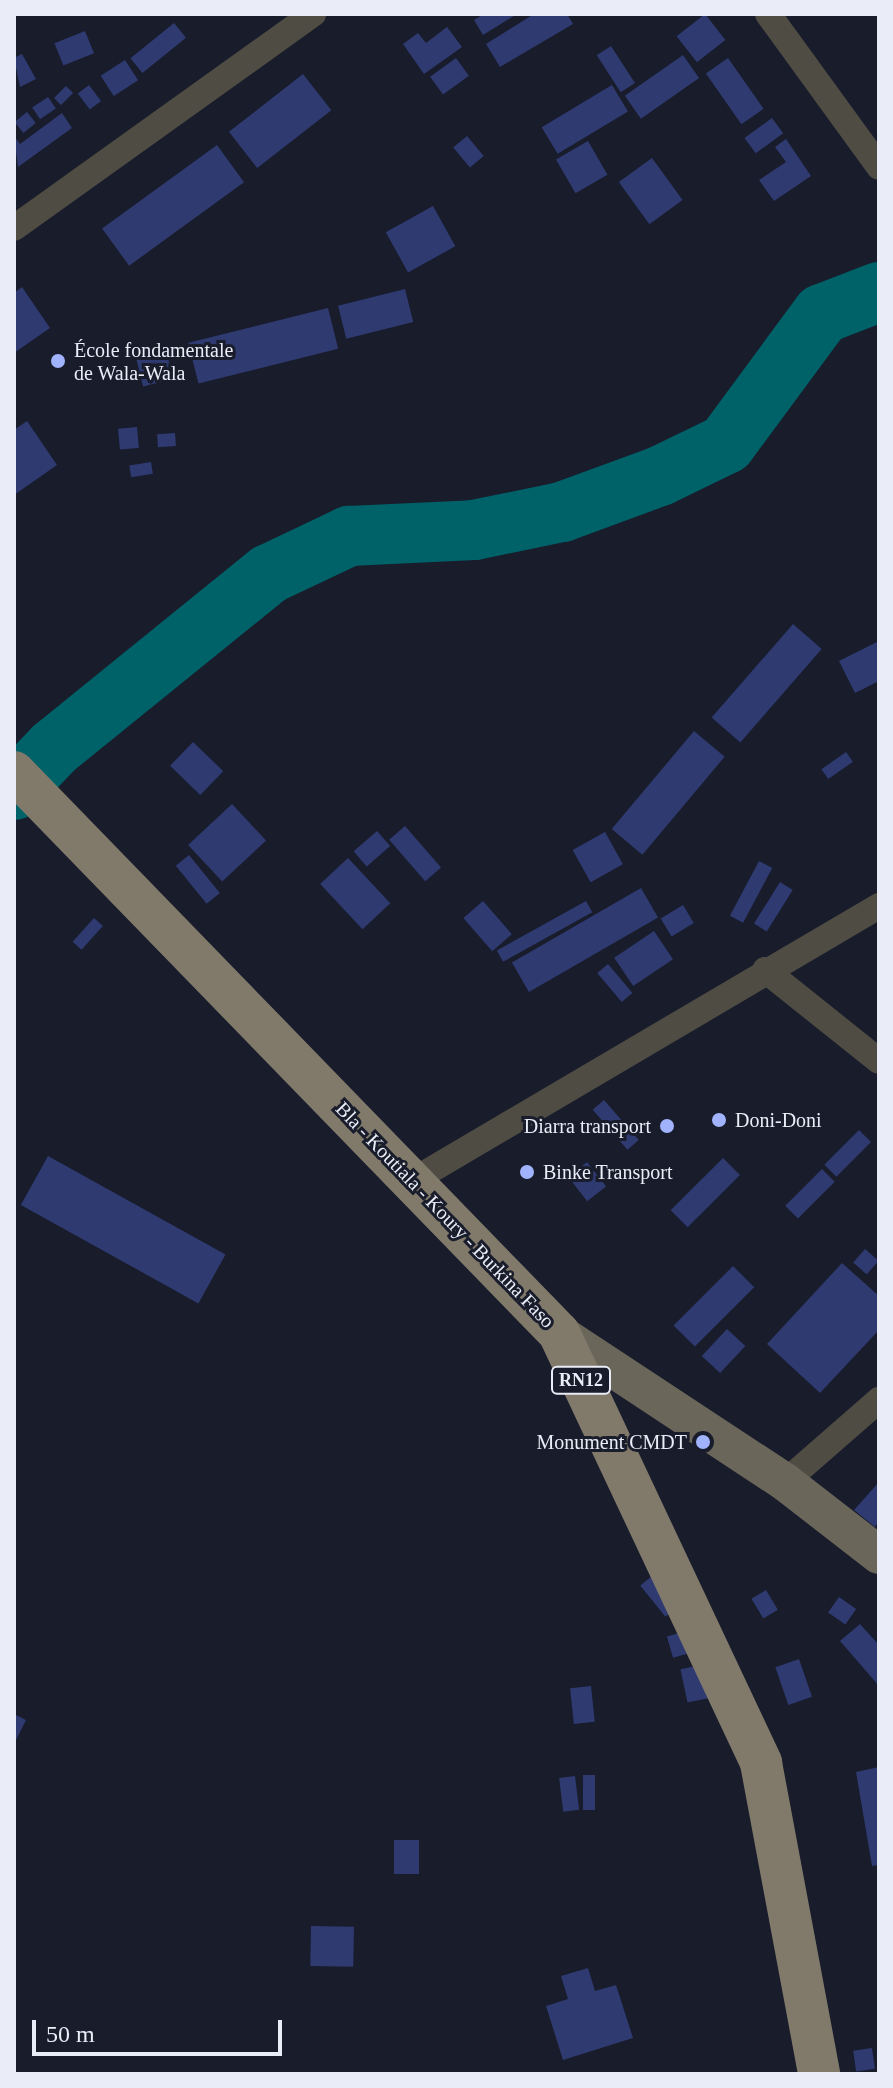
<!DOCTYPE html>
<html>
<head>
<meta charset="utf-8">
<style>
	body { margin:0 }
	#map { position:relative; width:893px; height:2088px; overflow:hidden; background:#181c2b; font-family:Georgia,serif }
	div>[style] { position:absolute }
	.river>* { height:60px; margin:-30px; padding:0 30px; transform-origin:30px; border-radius:30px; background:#006269 }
	.building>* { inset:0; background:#2f3a71; transform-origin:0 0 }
	.street>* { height:26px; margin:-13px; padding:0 13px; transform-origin:13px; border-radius:13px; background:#4f4c44 }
	.secondary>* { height:38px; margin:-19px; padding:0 19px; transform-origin:19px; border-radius:19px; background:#6b665a }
	.primary>* { height:42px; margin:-21px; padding:0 21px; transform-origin:21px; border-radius:21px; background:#817a6b }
	.dots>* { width:22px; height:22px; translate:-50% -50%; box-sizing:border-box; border:4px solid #181c2b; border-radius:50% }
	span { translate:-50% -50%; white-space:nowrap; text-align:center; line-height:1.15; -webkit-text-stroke:6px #181c2b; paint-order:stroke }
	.shield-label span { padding:2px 6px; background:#181c2b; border:2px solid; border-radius:6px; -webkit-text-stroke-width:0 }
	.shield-label { font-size:18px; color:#eaedf7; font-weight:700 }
	.poi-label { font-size:20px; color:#eaedf7 }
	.left { translate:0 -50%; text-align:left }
	.right { translate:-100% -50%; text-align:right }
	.street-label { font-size:20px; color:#eaedf7 }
	.frame { position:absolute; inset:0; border:16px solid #eaedf7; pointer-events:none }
	.scale { position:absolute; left:32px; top:2020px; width:250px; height:36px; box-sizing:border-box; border:4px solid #eaedf7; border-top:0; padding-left:10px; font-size:24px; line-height:28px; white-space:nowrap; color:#eaedf7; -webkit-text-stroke:6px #181c2b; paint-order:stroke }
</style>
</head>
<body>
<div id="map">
	<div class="river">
		<div style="left:14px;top:790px;width:58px;rotate:-46.4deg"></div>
		<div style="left:54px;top:748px;width:277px;rotate:-39deg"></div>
		<div style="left:269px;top:574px;width:89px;rotate:-25.4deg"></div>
		<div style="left:349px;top:536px;width:125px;rotate:-2.7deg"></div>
		<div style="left:474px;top:530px;width:90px;rotate:-11.6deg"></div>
		<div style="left:562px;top:512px;width:104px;rotate:-20.2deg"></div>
		<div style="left:660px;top:476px;width:73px;rotate:-25.9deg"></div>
		<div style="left:726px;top:444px;width:162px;rotate:-53.6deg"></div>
		<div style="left:822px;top:314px;width:61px;rotate:-21.1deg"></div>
	</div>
	<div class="building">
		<div style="clip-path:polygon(484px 14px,517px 14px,483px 35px,474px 20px)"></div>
		<div style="clip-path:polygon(534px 14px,567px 14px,573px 24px,500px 67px,486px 44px)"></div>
		<div style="left:705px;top:14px;width:33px;height:36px;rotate:52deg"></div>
		<div style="left:174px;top:23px;width:19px;height:56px;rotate:51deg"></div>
		<div style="clip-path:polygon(447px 27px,462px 47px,424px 74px,403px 44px,418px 33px,426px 43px)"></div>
		<div style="left:85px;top:31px;width:24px;height:33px;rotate:68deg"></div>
		<div style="left:611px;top:46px;width:44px;height:17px;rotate:57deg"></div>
		<div style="clip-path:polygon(22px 54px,36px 79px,20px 87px,14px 58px)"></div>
		<div style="left:683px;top:55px;width:28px;height:71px;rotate:55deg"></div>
		<div style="left:456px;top:58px;width:22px;height:32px;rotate:54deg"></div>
		<div style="left:728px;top:58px;width:62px;height:27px;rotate:55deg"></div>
		<div style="left:125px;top:60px;width:24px;height:29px;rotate:57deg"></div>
		<div style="left:303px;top:74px;width:46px;height:94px;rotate:52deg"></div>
		<div style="left:89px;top:85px;width:20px;height:14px;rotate:53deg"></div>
		<div style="left:612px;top:85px;width:31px;height:82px;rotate:59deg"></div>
		<div style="left:66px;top:86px;width:10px;height:17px;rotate:45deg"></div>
		<div style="left:48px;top:97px;width:14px;height:19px;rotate:56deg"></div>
		<div style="left:27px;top:112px;width:14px;height:16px;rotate:51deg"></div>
		<div style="clip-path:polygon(62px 113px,72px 128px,18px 167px,14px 136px,20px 144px)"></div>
		<div style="left:772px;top:118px;width:19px;height:34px;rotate:54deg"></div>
		<div style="left:467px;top:136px;width:26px;height:18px;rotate:50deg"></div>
		<div style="clip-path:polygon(786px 139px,811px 176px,774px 201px,759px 180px,786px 162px,775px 147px)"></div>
		<div style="left:588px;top:141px;width:39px;height:37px;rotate:60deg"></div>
		<div style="left:217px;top:145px;width:46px;height:142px;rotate:54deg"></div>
		<div style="left:652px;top:158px;width:52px;height:41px;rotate:54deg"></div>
		<div style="left:433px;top:206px;width:46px;height:54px;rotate:61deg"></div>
		<div style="clip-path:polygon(22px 287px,50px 328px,14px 353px,14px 293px)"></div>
		<div style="left:405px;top:289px;width:34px;height:69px;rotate:76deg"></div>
		<div style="left:328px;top:308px;width:42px;height:144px;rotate:76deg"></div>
		<div style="left:165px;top:346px;width:34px;height:31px;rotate:76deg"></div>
		<div style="clip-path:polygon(27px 421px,57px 465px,14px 495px,14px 430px)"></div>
		<div style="left:137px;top:427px;width:21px;height:19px;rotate:85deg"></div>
		<div style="left:175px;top:433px;width:13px;height:18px;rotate:86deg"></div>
		<div style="left:151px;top:462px;width:12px;height:22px;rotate:81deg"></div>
		<div style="left:793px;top:624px;width:38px;height:124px;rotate:41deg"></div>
		<div style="clip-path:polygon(879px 641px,879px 681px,855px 693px,839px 661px)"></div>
		<div style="left:694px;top:731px;width:40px;height:128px;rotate:40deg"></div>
		<div style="left:193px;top:742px;width:42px;height:33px;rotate:44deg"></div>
		<div style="left:846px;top:752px;width:12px;height:30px;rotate:55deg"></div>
		<div style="left:232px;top:804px;width:50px;height:60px;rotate:47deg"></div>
		<div style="left:405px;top:826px;width:55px;height:21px;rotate:49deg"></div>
		<div style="left:377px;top:831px;width:20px;height:31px;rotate:49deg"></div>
		<div style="left:605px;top:832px;width:37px;height:37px;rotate:61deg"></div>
		<div style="left:189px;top:855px;width:49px;height:17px;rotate:51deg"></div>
		<div style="left:348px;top:858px;width:62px;height:38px;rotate:47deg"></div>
		<div style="left:759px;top:861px;width:15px;height:62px;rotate:28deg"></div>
		<div style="left:780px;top:882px;width:15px;height:49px;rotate:32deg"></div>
		<div style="left:641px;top:888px;width:34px;height:149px;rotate:60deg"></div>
		<div style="left:483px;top:901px;width:44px;height:26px;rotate:49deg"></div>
		<div style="left:586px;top:901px;width:13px;height:102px;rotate:61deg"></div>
		<div style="left:683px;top:905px;width:21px;height:26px;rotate:59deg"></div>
		<div style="left:94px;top:918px;width:12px;height:32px;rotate:42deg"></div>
		<div style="left:654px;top:931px;width:34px;height:48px;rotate:56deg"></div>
		<div style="left:608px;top:964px;width:38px;height:14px;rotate:50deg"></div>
		<div style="left:604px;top:1100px;width:53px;height:15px;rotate:49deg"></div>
		<div style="left:859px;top:1130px;width:17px;height:49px;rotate:45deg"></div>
		<div style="left:48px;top:1156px;width:203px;height:56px;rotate:29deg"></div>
		<div style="left:723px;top:1158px;width:24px;height:74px;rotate:45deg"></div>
		<div style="left:587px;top:1162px;width:31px;height:24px;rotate:52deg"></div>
		<div style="left:822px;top:1169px;width:18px;height:52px;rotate:45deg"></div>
		<div style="left:865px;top:1249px;width:18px;height:18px;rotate:41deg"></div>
		<div style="clip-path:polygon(842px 1263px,879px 1296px,879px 1330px,820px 1393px,767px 1344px)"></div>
		<div style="left:733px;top:1266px;width:30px;height:84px;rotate:45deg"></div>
		<div style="left:727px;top:1329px;width:25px;height:37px;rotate:43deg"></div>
		<div style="clip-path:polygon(879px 1482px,879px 1521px,875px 1527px,854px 1510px)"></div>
		<div style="left:662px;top:1568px;width:40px;height:28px;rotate:51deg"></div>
		<div style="left:766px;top:1590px;width:23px;height:17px;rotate:59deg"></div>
		<div style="left:839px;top:1597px;width:21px;height:19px;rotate:35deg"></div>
		<div style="clip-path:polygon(860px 1624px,879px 1645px,879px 1686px,840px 1641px)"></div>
		<div style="left:690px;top:1630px;width:22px;height:24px;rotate:74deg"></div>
		<div style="left:799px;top:1659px;width:40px;height:25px;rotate:71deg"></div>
		<div style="left:701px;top:1665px;width:34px;height:21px;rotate:78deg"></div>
		<div style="left:591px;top:1686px;width:36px;height:21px;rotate:84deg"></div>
		<div style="clip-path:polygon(14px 1714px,26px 1720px,14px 1744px)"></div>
		<div style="clip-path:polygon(879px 1767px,879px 1865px,872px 1866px,856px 1772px)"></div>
		<div style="left:583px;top:1775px;width:12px;height:35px"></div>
		<div style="left:575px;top:1776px;width:34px;height:16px;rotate:83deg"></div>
		<div style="left:394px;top:1840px;width:25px;height:34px"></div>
		<div style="left:311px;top:1926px;width:43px;height:40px;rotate:1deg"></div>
		<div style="clip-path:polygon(588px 1968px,595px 1991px,616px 1985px,633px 2038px,563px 2060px,546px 2006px,568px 1999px,561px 1976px)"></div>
		<div style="left:872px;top:2048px;width:21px;height:19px;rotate:82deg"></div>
	</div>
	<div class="street">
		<div style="left:768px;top:14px;width:189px;rotate:54deg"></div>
		<div style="left:14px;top:228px;width:368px;rotate:-35.6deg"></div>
		<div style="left:765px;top:970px;width:146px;rotate:38.6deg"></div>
		<div style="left:414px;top:1180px;width:540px;rotate:-30.51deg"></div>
		<div style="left:785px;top:1482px;width:125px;rotate:-41.1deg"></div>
	</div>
	<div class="secondary">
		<div style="left:559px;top:1333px;width:271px;rotate:33.4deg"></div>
		<div style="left:785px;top:1482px;width:119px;rotate:37.8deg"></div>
	</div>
	<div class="primary">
		<div style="left:14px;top:772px;width:782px;rotate:45.83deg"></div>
		<div style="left:559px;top:1333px;width:475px;rotate:64.8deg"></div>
		<div style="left:761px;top:1763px;width:316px;rotate:79.4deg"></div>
	</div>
	<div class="dots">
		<div style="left:58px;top:361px;background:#a1b3fd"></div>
		<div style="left:719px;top:1120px;background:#a1b3fd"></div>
		<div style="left:667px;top:1126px;background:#a1b3fd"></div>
		<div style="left:527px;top:1172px;background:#a1b3fd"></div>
		<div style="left:703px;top:1442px;background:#a1b3fd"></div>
	</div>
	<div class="shield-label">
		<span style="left:581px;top:1380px">RN12</span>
	</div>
	<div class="poi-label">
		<span class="left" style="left:74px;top:362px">École fondamentale<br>de Wala-Wala</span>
		<span class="left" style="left:735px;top:1120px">Doni-Doni</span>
		<span class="right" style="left:651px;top:1126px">Diarra transport</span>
		<span class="left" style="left:543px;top:1172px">Binke Transport</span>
		<span class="right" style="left:687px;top:1442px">Monument CMDT</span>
	</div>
	<div class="street-label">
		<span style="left:445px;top:1215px;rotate:46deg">Bla - Koutiala - Koury - Burkina Faso</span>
	</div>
	<div class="frame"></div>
	<div class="scale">50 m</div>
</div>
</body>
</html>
